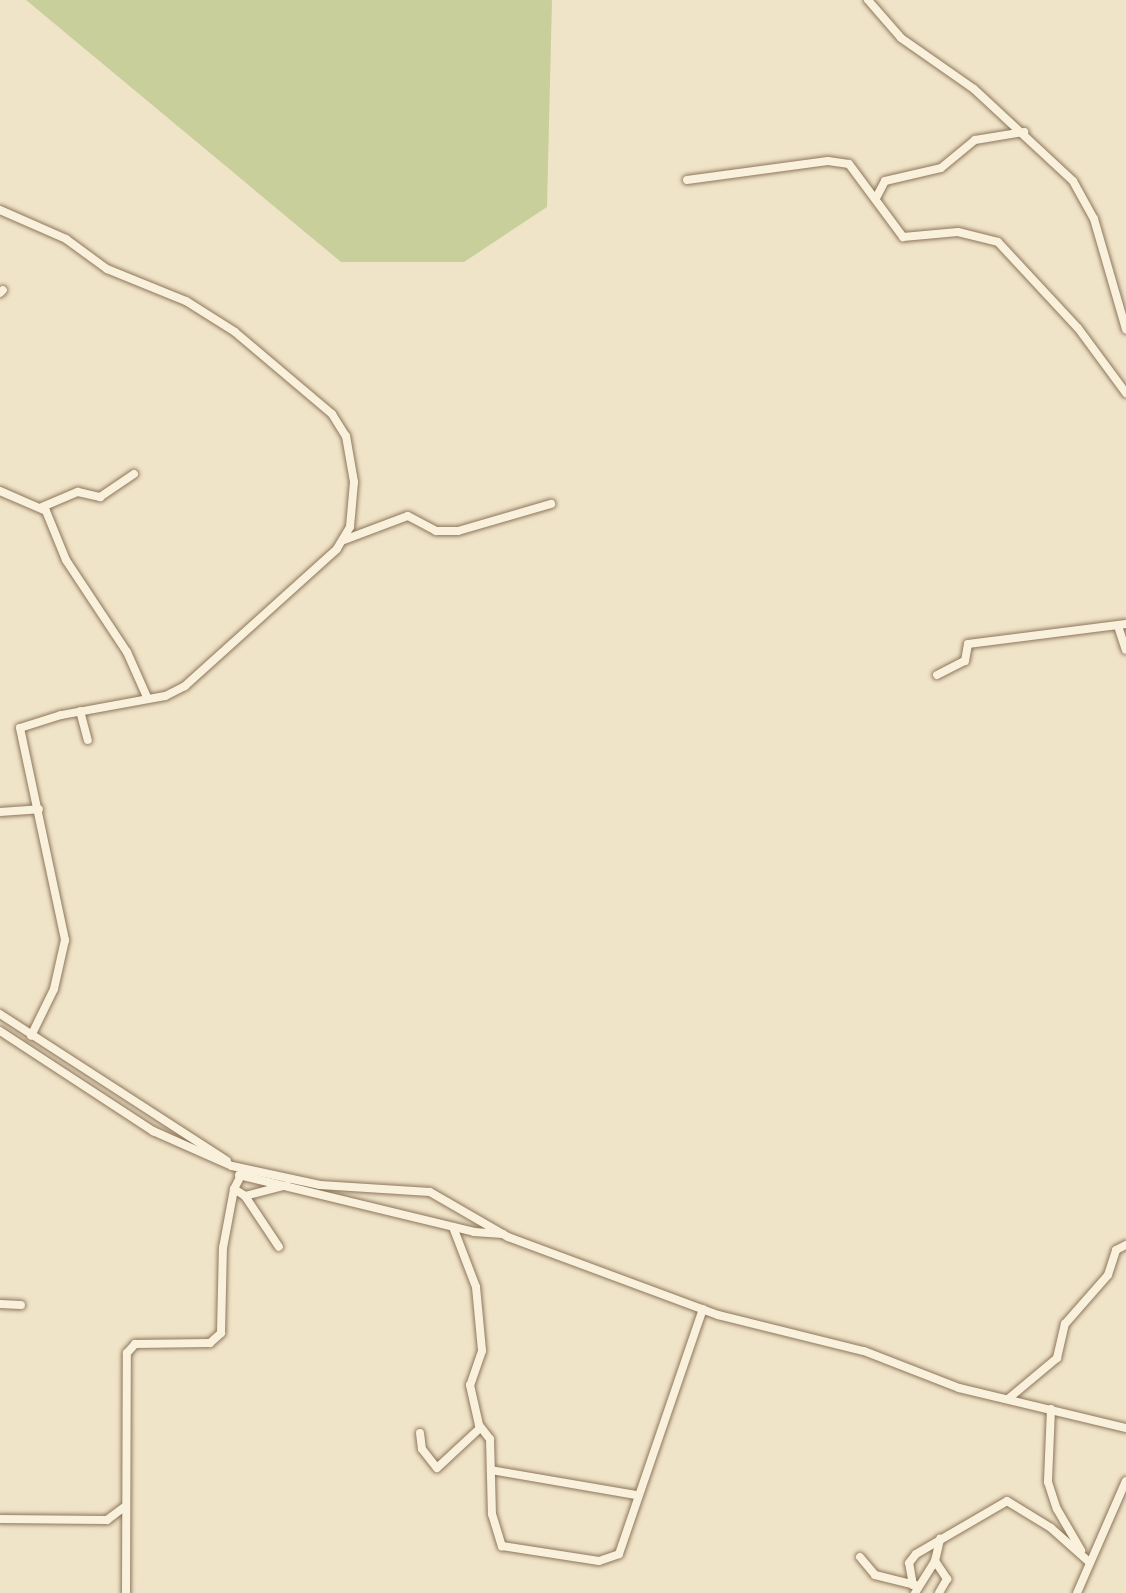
<!DOCTYPE html>
<html>
<head>
<meta charset="utf-8">
<style>
	body { margin:0 }
	#map { position:relative; width:1126px; height:1593px; overflow:hidden; background:#f0e4c8; font-family:Bitter,serif }
	div>[style] { position:absolute }
	.green>* { inset:0; background:#c9cf9b }
	.roads { filter:drop-shadow(0 0 2px #8d765c) drop-shadow(0 0 2px #8d765c) }
	.minor>* { height:8px; margin:-4px; padding:0 4px; transform-origin:4px; border-radius:4px; background:#faf1dc }
	span { translate:-50% -50%; white-space:nowrap; text-align:center; line-height:1.15; -webkit-text-stroke:8px #f7eed8; paint-order:stroke }
</style>
</head>
<body>
<div id="map">
	<div class="green">
		<div style="clip-path:polygon(26px 0,552px 0,547px 207px,464px 262px,341px 262px)"></div>
	</div>
	<div class="roads">
		<div class="minor">
			<div style="left:868px;top:0;width:50px;rotate:49deg"></div>
			<div style="left:901px;top:38px;width:89px;rotate:34.9deg"></div>
			<div style="left:974px;top:89px;width:135px;rotate:42.9deg"></div>
			<div style="left:1073px;top:181px;width:43px;rotate:61.1deg"></div>
			<div style="left:1094px;top:219px;width:115px;rotate:73.8deg"></div>
			<div style="left:687px;top:180px;width:142px;rotate:-7.7deg"></div>
			<div style="left:828px;top:161px;width:21px;rotate:8deg"></div>
			<div style="left:849px;top:164px;width:91px;rotate:53.5deg"></div>
			<div style="left:903px;top:237px;width:55px;rotate:-5.2deg"></div>
			<div style="left:958px;top:232px;width:41px;rotate:14deg"></div>
			<div style="left:998px;top:242px;width:117px;rotate:47.1deg"></div>
			<div style="left:1078px;top:328px;width:81px;rotate:53.6deg"></div>
			<div style="left:876px;top:198px;width:19px;rotate:-62deg"></div>
			<div style="left:885px;top:181px;width:57px;rotate:-13.1deg"></div>
			<div style="left:941px;top:168px;width:44px;rotate:-39.5deg"></div>
			<div style="left:975px;top:140px;width:50px;rotate:-9.3deg"></div>
			<div style="left:0;top:210px;width:72px;rotate:23.7deg"></div>
			<div style="left:66px;top:239px;width:51px;rotate:36.2deg"></div>
			<div style="left:107px;top:269px;width:85px;rotate:22.1deg"></div>
			<div style="left:186px;top:301px;width:58px;rotate:32.3deg"></div>
			<div style="left:235px;top:332px;width:127px;rotate:40.2deg"></div>
			<div style="left:332px;top:414px;width:26px;rotate:58deg"></div>
			<div style="left:346px;top:436px;width:47px;rotate:80.1deg"></div>
			<div style="left:354px;top:482px;width:45px;rotate:95.1deg"></div>
			<div style="left:350px;top:527px;width:26px;rotate:121deg"></div>
			<div style="left:337px;top:549px;width:205px;rotate:138deg"></div>
			<div style="left:185px;top:686px;width:22px;rotate:153deg"></div>
			<div style="left:165px;top:696px;width:106px;rotate:169.6deg"></div>
			<div style="left:61px;top:715px;width:43px;rotate:162.4deg"></div>
			<div style="left:20px;top:728px;width:217px;rotate:78deg"></div>
			<div style="left:65px;top:940px;width:50px;rotate:102.7deg"></div>
			<div style="left:54px;top:989px;width:52px;rotate:116.1deg"></div>
			<div style="left:0;top:293px;width:4px;rotate:-45deg"></div>
			<div style="left:0;top:491px;width:50px;rotate:23.5deg"></div>
			<div style="left:46px;top:511px;width:53px;rotate:67.8deg"></div>
			<div style="left:66px;top:560px;width:110px;rotate:56.5deg"></div>
			<div style="left:127px;top:652px;width:49px;rotate:66deg"></div>
			<div style="left:42px;top:507px;width:39px;rotate:-23deg"></div>
			<div style="left:78px;top:492px;width:23px;rotate:13deg"></div>
			<div style="left:100px;top:497px;width:41px;rotate:-34.1deg"></div>
			<div style="left:344px;top:540px;width:68px;rotate:-20.6deg"></div>
			<div style="left:408px;top:516px;width:32px;rotate:28deg"></div>
			<div style="left:436px;top:531px;width:22px"></div>
			<div style="left:458px;top:531px;width:97px;rotate:-16.2deg"></div>
			<div style="left:1118px;top:626px;width:25px;rotate:72deg"></div>
			<div style="left:937px;top:675px;width:31px;rotate:-27deg"></div>
			<div style="left:965px;top:661px;width:17px;rotate:-80deg"></div>
			<div style="left:968px;top:644px;width:159px;rotate:-7.2deg"></div>
			<div style="left:80px;top:711px;width:30px;rotate:75deg"></div>
			<div style="left:0;top:812px;width:39px;rotate:-4deg"></div>
			<div style="left:0;top:1014px;width:270px;rotate:32.9deg"></div>
			<div style="left:0;top:1031px;width:183px;rotate:33.2deg"></div>
			<div style="left:153px;top:1131px;width:86px;rotate:23.9deg"></div>
			<div style="left:232px;top:1166px;width:90px;rotate:12.2deg"></div>
			<div style="left:320px;top:1185px;width:110px;rotate:3.6deg"></div>
			<div style="left:430px;top:1192px;width:90px;rotate:30deg"></div>
			<div style="left:508px;top:1237px;width:224px;rotate:20.4deg"></div>
			<div style="left:718px;top:1315px;width:150px;rotate:13.9deg"></div>
			<div style="left:864px;top:1351px;width:102px;rotate:21.3deg"></div>
			<div style="left:959px;top:1388px;width:172px;rotate:13.5deg"></div>
			<div style="left:239px;top:1175px;width:242px;rotate:13.6deg"></div>
			<div style="left:474px;top:1232px;width:29px;rotate:4deg"></div>
			<div style="left:234px;top:1189px;width:13px;rotate:32deg"></div>
			<div style="left:245px;top:1196px;width:61px;rotate:56.3deg"></div>
			<div style="left:245px;top:1196px;width:43px;rotate:-14.7deg"></div>
			<div style="left:453px;top:1227px;width:64px;rotate:69deg"></div>
			<div style="left:476px;top:1287px;width:64px;rotate:84.6deg"></div>
			<div style="left:482px;top:1351px;width:36px;rotate:109deg"></div>
			<div style="left:470px;top:1385px;width:41px;rotate:77.3deg"></div>
			<div style="left:479px;top:1425px;width:18px;rotate:52deg"></div>
			<div style="left:490px;top:1439px;width:75px;rotate:88.5deg"></div>
			<div style="left:492px;top:1514px;width:34px;rotate:73deg"></div>
			<div style="left:502px;top:1546px;width:98px;rotate:8.8deg"></div>
			<div style="left:599px;top:1561px;width:21px;rotate:-19deg"></div>
			<div style="left:619px;top:1554px;width:259px;rotate:-71.1deg"></div>
			<div style="left:0;top:1304px;width:21px;rotate:3deg"></div>
			<div style="left:1008px;top:1399px;width:64px;rotate:-39.9deg"></div>
			<div style="left:1057px;top:1358px;width:35px;rotate:-77deg"></div>
			<div style="left:1065px;top:1324px;width:65px;rotate:-48.7deg"></div>
			<div style="left:1108px;top:1275px;width:26px;rotate:-72deg"></div>
			<div style="left:1116px;top:1250px;width:11px;rotate:-27deg"></div>
			<div style="left:1051px;top:1409px;width:73px;rotate:92.4deg"></div>
			<div style="left:1048px;top:1482px;width:28px;rotate:72deg"></div>
			<div style="left:1057px;top:1509px;width:48px;rotate:59.7deg"></div>
			<div style="left:420px;top:1433px;width:16px;rotate:83deg"></div>
			<div style="left:422px;top:1449px;width:24px;rotate:52deg"></div>
			<div style="left:437px;top:1468px;width:59px;rotate:-42.9deg"></div>
			<div style="left:491px;top:1470px;width:146px;rotate:9.8deg"></div>
			<div style="left:0;top:1519px;width:107px;rotate:0.5deg"></div>
			<div style="left:107px;top:1520px;width:21px;rotate:-37deg"></div>
			<div style="left:860px;top:1557px;width:23px;rotate:50deg"></div>
			<div style="left:875px;top:1575px;width:45px;rotate:14deg"></div>
			<div style="left:935px;top:1561px;width:22px;rotate:56deg"></div>
			<div style="left:947px;top:1579px;width:16px;rotate:120deg"></div>
			<div style="left:913px;top:1585px;width:22px;rotate:-100deg"></div>
			<div style="left:909px;top:1563px;width:11px;rotate:-52deg"></div>
			<div style="left:916px;top:1554px;width:105px;rotate:-30.2deg"></div>
			<div style="left:1007px;top:1501px;width:52px;rotate:31.5deg"></div>
			<div style="left:1051px;top:1528px;width:50px;rotate:41.7deg"></div>
			<div style="left:126px;top:1593px;width:240px;rotate:-89.8deg"></div>
			<div style="left:127px;top:1353px;width:12px;rotate:-48deg"></div>
			<div style="left:135px;top:1344px;width:75px;rotate:-0.8deg"></div>
			<div style="left:210px;top:1343px;width:15px;rotate:-42deg"></div>
			<div style="left:221px;top:1333px;width:85px;rotate:-88.7deg"></div>
			<div style="left:223px;top:1248px;width:60px;rotate:-79.4deg"></div>
			<div style="left:234px;top:1189px;width:22px;rotate:-63deg"></div>
			<div style="left:915px;top:1593px;width:38px;rotate:-58deg"></div>
			<div style="left:935px;top:1561px;width:23px;rotate:-77deg"></div>
			<div style="left:1077px;top:1593px;width:122px;rotate:-66.4deg"></div>
		</div>
	</div>
</div>
</body>
</html>
